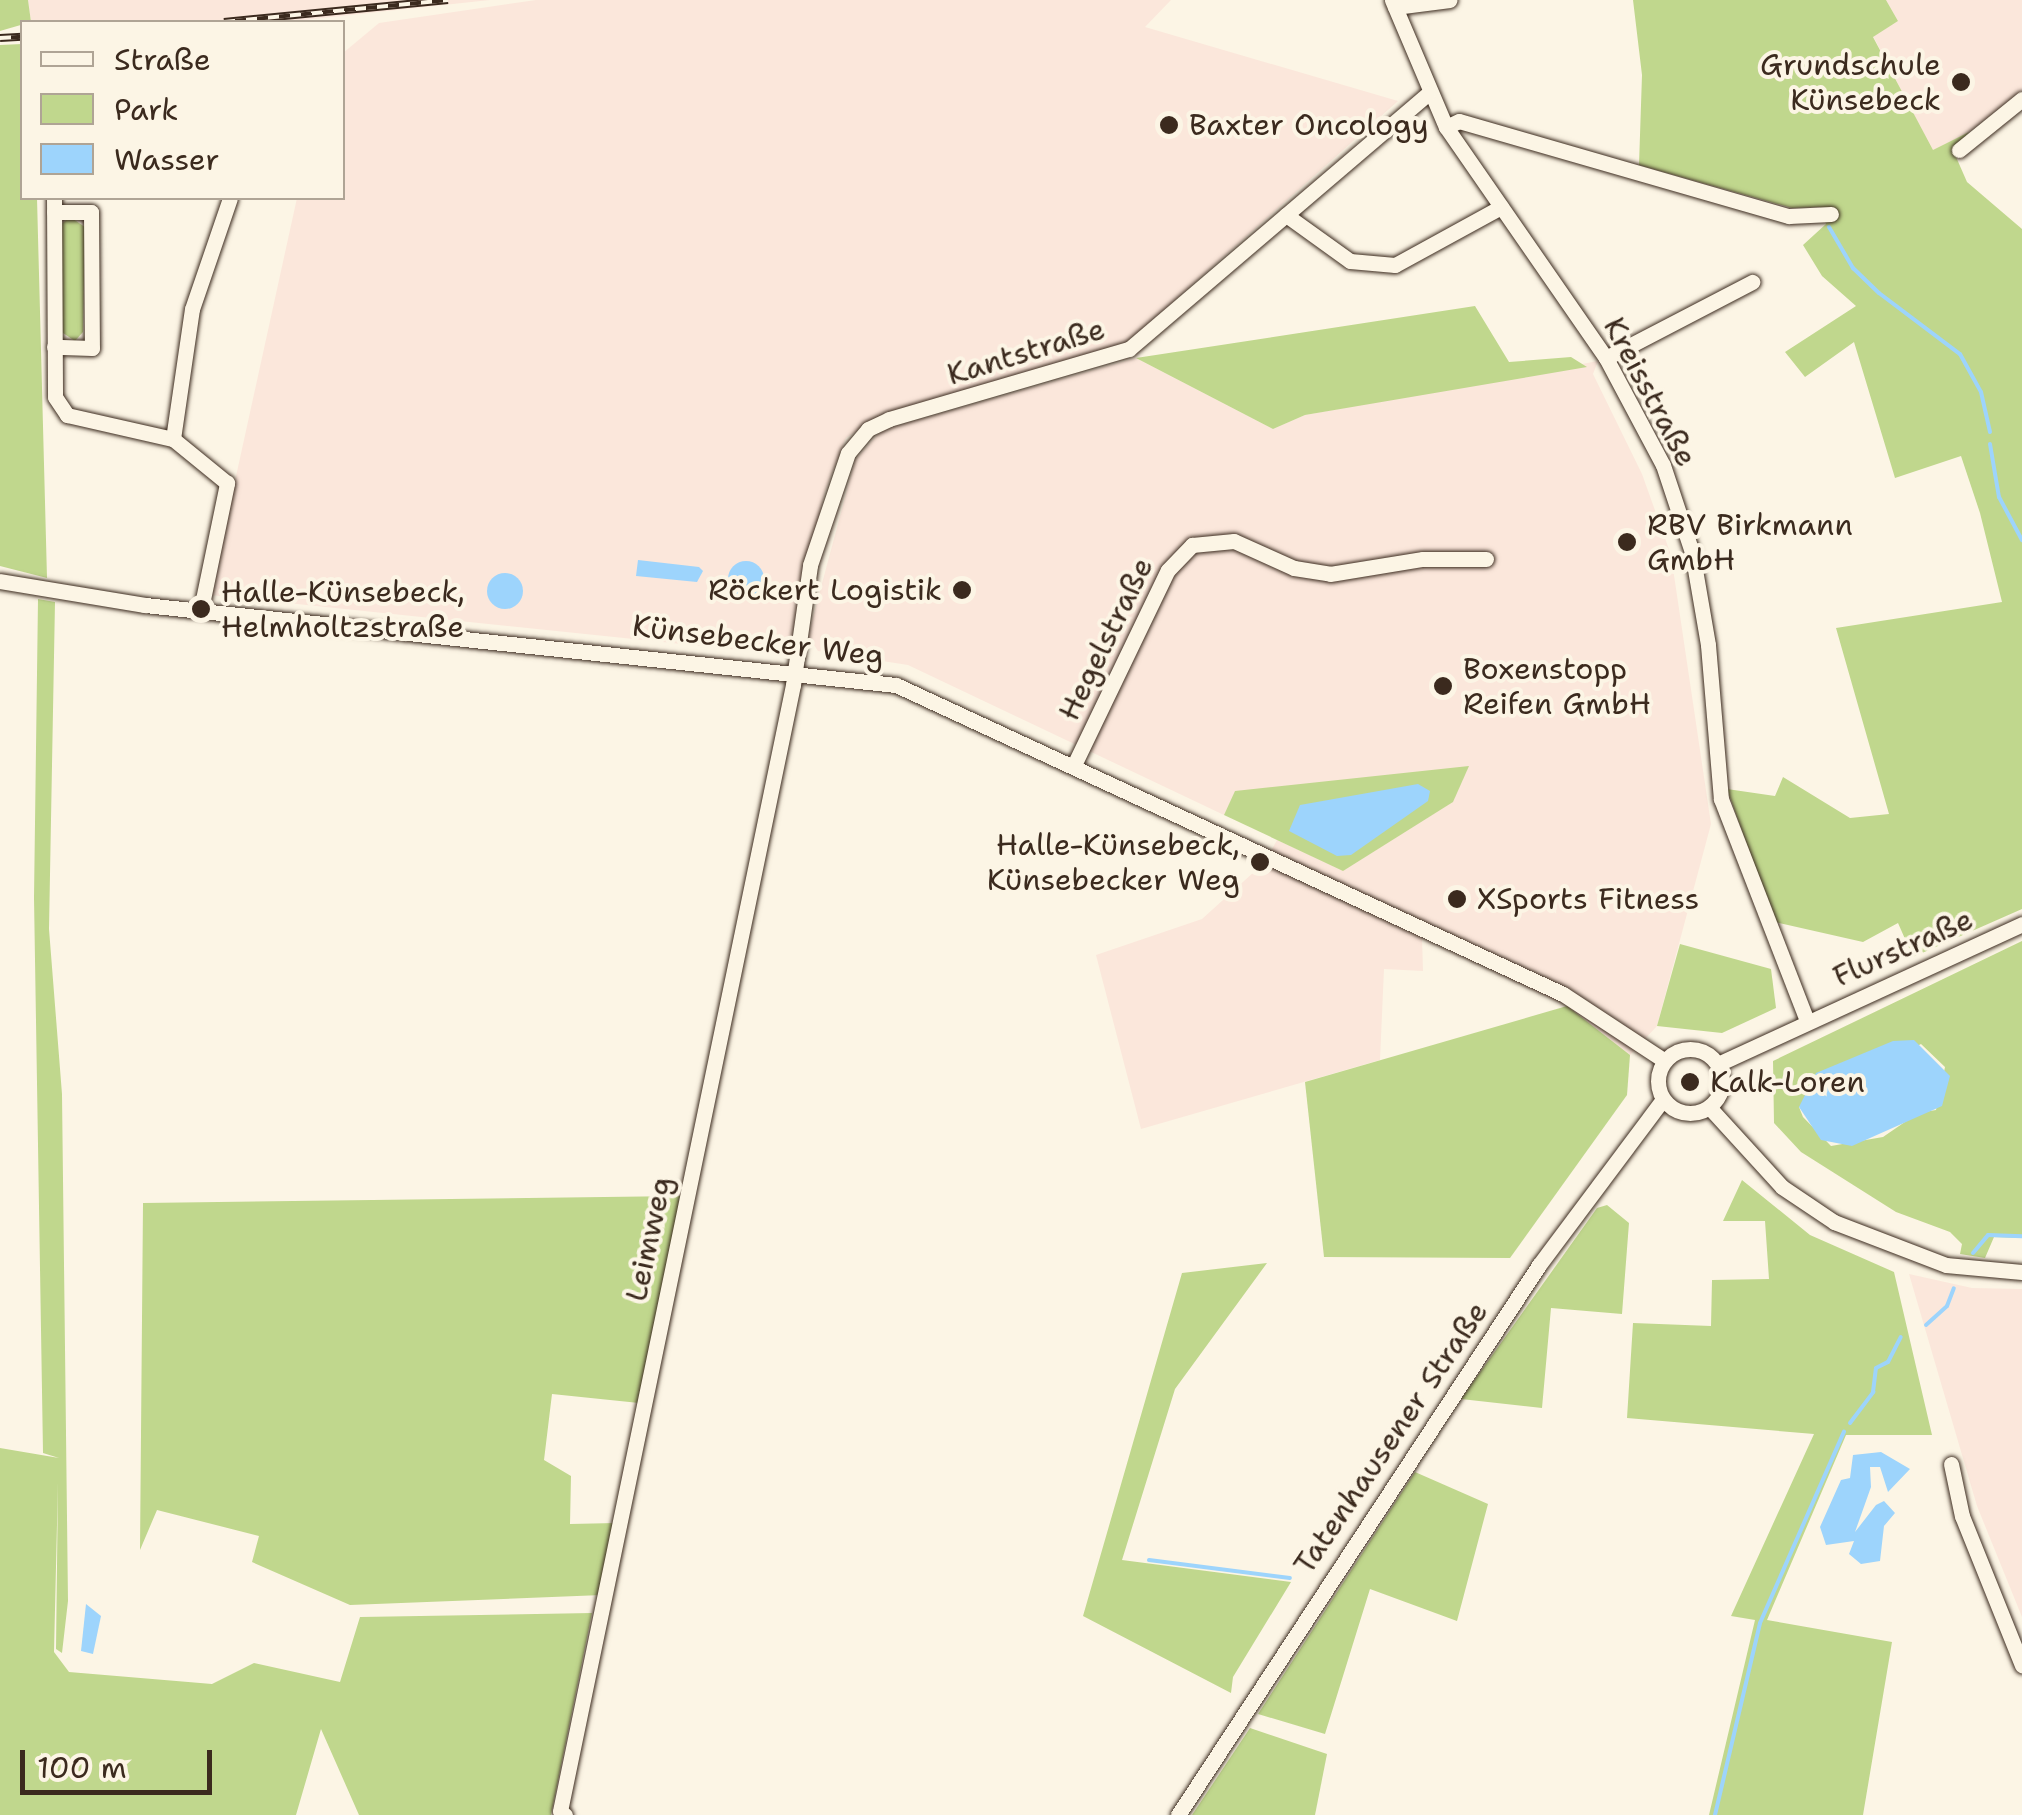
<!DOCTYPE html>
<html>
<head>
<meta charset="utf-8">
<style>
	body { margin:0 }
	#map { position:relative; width:2022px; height:1815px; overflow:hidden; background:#fcf5e5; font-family:"Shantell Sans",sans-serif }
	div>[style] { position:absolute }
	.built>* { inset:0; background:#fbe7db }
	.green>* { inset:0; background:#c0d78d }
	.water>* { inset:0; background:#9dd4fc }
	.round { border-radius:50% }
	.stream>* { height:4px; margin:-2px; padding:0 2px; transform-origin:2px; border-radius:2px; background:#9dd4fc }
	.roads { filter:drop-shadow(0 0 2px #3b2a1e) drop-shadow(0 0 2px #3b2a1e) }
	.minor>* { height:15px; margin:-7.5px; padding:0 7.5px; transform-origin:7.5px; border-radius:7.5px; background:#fcf5e5 }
	.minor>.ring { margin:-7.5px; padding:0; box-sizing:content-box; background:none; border:15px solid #fcf5e5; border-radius:50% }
	.rail>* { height:8px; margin-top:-4px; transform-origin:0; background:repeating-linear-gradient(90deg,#fcf5e5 0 11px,#3b2a1e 0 22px); box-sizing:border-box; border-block:2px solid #3b2a1e }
	.dots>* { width:28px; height:28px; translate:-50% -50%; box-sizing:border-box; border:5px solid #fcf5e5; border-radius:50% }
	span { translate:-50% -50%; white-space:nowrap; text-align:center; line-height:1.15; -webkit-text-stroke:8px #fcf5e5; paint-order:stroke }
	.poi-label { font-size:30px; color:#3b2a1e }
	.right { translate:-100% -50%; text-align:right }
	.left { translate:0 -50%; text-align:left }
	.street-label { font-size:30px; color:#3b2a1e }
	.legend { position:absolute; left:20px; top:20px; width:325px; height:180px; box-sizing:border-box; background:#fcf5e5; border:2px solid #afa495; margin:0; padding:12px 18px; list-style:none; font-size:30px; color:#3b2a1e }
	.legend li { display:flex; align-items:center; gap:20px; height:50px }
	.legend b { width:50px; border:2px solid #afa495 }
	.scale { position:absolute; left:20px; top:1750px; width:192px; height:45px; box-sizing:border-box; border:5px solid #3b2a1e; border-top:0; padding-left:12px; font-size:30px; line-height:35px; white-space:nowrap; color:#3b2a1e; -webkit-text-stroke:8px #fcf5e5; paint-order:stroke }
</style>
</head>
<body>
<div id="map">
	<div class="built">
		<div style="clip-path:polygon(28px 0,490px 0,285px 22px,31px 22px)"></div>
		<div style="clip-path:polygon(536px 0,1171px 0,1145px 27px,1398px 101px,1119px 350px,882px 415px,846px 438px,825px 491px,788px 655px,210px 595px,297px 198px,342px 198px,343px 53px,379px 23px)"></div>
		<div style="clip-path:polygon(1886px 0,2022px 0,2022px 90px,1969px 132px,1933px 151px,1873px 36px,1898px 21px)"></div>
		<div style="clip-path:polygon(1136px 358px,1273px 429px,1305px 415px,1598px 361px,1593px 374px,1642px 474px,1671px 555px,1711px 824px,1657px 1026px,1630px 1055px,1567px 1006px,1422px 937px,1423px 971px,1384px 969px,1380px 1060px,1141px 1129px,1096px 955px,1202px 919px,1265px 862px,1277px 840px,1343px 870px,1236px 791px,1224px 815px,908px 665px,818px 651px,808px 636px,855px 460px,882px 430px)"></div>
		<div style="clip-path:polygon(1909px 1274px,1972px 1288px,2022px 1289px,2022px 1617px,1977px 1506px)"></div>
	</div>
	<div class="green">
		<div style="clip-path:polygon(0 0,28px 0,31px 22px,0 31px)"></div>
		<div style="clip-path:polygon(1633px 0,1886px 0,1898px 21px,1873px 37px,1933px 150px,1969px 132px,1953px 150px,1967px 182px,2022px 229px,2022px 909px,1913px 957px,1898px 923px,1863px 942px,1775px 922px,1727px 789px,1775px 796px,1783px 777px,1850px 818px,1889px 814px,1836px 628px,2002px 602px,1980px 513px,1961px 456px,1895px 478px,1854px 342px,1805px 377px,1785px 352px,1856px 306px,1822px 276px,1803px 245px,1826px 224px,1820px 207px,1792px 208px,1639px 165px,1642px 75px)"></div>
		<div style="clip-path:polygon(22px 44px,22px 198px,37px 198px,47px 578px,0 566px,0 45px)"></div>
		<div style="clip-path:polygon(70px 217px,85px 227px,83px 332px,75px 341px,60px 331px,59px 226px)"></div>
		<div style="clip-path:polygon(1475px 306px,1509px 362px,1571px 357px,1587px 367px,1305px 415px,1273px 429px,1136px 358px)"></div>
		<div style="clip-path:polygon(38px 599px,55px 602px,49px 929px,62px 1094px,68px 1601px,62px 1653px,56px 1649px,58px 1482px,54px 1652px,69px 1672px,212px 1684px,254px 1663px,340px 1682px,360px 1617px,592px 1613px,551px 1815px,359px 1815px,321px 1729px,296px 1815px,0 1815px,0 1448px,59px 1458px,43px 1453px,34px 898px)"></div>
		<div style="clip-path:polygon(1469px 766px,1453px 802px,1343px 871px,1224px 815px,1235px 791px)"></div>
		<div style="clip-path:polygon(evenodd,2022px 941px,2022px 1238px,1994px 1237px,1985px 1258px,1960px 1254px,1962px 1244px,1950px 1232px,1896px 1212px,1801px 1152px,1774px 1123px,1773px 1061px,2022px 941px,1921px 1044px,1945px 1067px,1936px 1110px,1918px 1113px,1883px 1137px,1831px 1146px,1803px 1117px,1799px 1107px,1921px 1044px)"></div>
		<div style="clip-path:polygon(1680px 944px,1771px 969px,1776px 1008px,1722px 1033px,1657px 1026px)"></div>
		<div style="clip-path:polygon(1567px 1006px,1630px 1055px,1627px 1095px,1510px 1258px,1324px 1257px,1305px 1082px)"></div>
		<div style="clip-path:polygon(1742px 1180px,1810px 1235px,1894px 1272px,1932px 1435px,1846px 1435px,1767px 1620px,1892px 1642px,1863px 1815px,1709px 1815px,1755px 1620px,1731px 1616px,1814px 1434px,1627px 1418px,1633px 1323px,1711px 1326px,1712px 1280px,1769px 1279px,1765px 1221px,1723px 1221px)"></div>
		<div style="clip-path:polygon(681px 1196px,639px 1403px,552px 1394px,544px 1460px,571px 1476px,570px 1524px,616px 1523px,602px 1595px,350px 1605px,252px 1562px,259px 1536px,157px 1510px,140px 1550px,143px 1203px)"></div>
		<div style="clip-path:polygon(1607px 1205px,1629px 1223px,1622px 1314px,1551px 1308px,1542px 1408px,1461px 1399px,1597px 1208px)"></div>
		<div style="clip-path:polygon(1267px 1263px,1175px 1389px,1122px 1560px,1291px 1582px,1233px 1677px,1231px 1693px,1083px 1616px,1182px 1273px)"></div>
		<div style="clip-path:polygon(1415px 1472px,1488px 1504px,1457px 1621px,1370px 1589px,1325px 1734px,1258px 1714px)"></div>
		<div style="clip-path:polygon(1250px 1728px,1327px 1754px,1315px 1815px,1192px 1815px)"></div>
	</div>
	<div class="water">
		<div style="clip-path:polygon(638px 560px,699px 567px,703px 571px,697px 582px,636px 576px)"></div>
		<div class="round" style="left:728px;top:561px;width:36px;height:36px"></div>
		<div class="round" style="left:487px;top:573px;width:36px;height:36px"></div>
		<div style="clip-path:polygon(1418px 784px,1430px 791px,1428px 801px,1351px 855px,1337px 856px,1289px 831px,1300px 805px)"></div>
		<div style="clip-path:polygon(1914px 1040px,1950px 1076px,1942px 1106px,1852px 1146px,1821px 1140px,1799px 1107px,1816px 1073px,1893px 1041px)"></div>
		<div style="clip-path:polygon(1881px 1452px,1910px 1469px,1888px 1492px,1880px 1467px,1870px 1467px,1871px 1487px,1855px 1532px,1876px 1505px,1884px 1501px,1895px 1513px,1884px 1526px,1880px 1561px,1861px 1564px,1849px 1554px,1854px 1541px,1826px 1545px,1820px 1527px,1841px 1480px,1850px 1478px,1853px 1455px)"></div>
		<div style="clip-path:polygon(86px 1604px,101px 1616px,93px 1654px,81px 1651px)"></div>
	</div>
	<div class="stream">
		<div style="left:1829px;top:227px;width:48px;rotate:59.7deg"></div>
		<div style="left:1853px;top:268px;width:36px;rotate:44deg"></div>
		<div style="left:1879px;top:293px;width:101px;rotate:37deg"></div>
		<div style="left:1960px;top:354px;width:43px;rotate:61.1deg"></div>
		<div style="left:1981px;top:392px;width:41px;rotate:77.3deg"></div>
		<div style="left:1990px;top:444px;width:54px;rotate:80.4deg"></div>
		<div style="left:1999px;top:497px;width:49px;rotate:61.9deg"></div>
		<div style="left:1973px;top:1253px;width:23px;rotate:-50deg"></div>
		<div style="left:1988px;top:1235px;width:34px;rotate:2deg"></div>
		<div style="left:1926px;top:1325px;width:28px;rotate:-42deg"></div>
		<div style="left:1947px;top:1306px;width:19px;rotate:-69deg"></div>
		<div style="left:1850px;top:1423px;width:39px;rotate:-53deg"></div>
		<div style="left:1873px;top:1392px;width:24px;rotate:-83deg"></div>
		<div style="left:1876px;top:1368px;width:13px;rotate:-27deg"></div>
		<div style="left:1888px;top:1362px;width:28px;rotate:-63deg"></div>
		<div style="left:1149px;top:1560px;width:142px;rotate:7.3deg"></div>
		<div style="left:1715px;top:1815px;width:197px;rotate:-76.8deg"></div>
		<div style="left:1760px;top:1623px;width:209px;rotate:-66.3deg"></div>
	</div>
	<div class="roads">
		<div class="minor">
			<div style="left:1392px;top:0;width:138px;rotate:67deg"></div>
			<div style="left:1446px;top:127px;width:281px;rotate:55.3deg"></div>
			<div style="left:1606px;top:358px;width:121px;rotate:62deg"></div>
			<div style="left:1663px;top:465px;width:92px;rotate:71.6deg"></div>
			<div style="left:1692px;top:552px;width:94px;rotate:80.2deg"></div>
			<div style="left:1708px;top:645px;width:155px;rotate:85.2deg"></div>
			<div style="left:1721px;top:799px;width:238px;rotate:68.8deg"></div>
			<div style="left:1395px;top:7px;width:55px;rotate:-7.3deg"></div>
			<div style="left:1446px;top:127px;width:14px;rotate:-25deg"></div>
			<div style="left:1459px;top:121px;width:343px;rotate:16.1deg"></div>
			<div style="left:1789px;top:216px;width:42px;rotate:-2.7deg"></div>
			<div style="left:1959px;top:150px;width:81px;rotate:-39deg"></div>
			<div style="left:54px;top:198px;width:199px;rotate:89.7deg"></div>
			<div style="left:55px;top:397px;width:22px;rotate:56deg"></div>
			<div style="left:67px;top:415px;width:109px;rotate:12.8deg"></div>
			<div style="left:54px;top:212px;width:37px"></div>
			<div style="left:91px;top:212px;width:136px;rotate:89.6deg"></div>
			<div style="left:92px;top:348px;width:38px;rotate:-178deg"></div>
			<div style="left:1286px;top:215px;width:79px;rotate:35.7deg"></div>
			<div style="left:1350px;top:261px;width:45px;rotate:5.1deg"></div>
			<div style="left:1395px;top:265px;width:121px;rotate:-28.7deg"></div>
			<div style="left:1606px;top:358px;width:165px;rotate:-27.5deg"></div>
			<div style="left:0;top:581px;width:147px;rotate:9.4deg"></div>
			<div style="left:145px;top:605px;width:755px;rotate:6.08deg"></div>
			<div style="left:896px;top:685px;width:735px;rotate:24.86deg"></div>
			<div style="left:1563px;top:994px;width:122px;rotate:33.3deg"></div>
			<div style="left:201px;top:609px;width:129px;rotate:-78.3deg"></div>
			<div style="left:227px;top:483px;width:70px;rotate:-140.8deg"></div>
			<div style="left:173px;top:439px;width:131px;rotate:-81.7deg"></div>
			<div style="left:192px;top:309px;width:117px;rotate:-71.1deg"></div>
			<div style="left:1074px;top:765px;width:216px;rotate:-64.3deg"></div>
			<div style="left:1168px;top:570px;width:35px;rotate:-46deg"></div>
			<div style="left:1192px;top:545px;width:42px;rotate:-5.4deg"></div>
			<div style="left:1234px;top:541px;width:66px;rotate:24.2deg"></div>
			<div style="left:1294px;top:568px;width:36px;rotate:9deg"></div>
			<div style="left:1330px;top:574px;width:94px;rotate:-9.2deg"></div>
			<div style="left:1423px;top:559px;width:63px"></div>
			<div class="ring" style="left:1658px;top:1049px;width:49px;height:49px"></div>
			<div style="left:1718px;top:1064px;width:335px;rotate:-24.7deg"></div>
			<div style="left:1709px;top:1107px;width:108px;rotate:47.6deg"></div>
			<div style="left:1782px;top:1187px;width:63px;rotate:33.9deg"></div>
			<div style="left:1834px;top:1222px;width:120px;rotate:21deg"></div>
			<div style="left:1946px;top:1265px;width:76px;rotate:5.3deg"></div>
			<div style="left:1951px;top:1464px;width:53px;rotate:78.1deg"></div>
			<div style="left:1962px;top:1516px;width:161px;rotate:68.1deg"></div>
			<div style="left:565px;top:1815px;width:6px;rotate:-141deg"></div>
			<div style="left:560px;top:1811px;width:1150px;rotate:-78.31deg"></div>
			<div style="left:793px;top:685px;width:121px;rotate:-81.9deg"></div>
			<div style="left:810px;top:565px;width:118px;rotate:-71.3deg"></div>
			<div style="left:848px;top:453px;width:31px;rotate:-50deg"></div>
			<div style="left:868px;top:429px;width:23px;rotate:-25deg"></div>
			<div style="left:889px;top:419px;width:250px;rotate:-16.3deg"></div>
			<div style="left:1129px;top:349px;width:393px;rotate:-40.5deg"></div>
			<div style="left:1178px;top:1815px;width:658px;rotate:-56.72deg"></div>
			<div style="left:1539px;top:1265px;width:207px;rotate:-53.2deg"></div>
		</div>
	</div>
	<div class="rail">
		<div style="left:224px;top:22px;width:225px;rotate:-5.6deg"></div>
		<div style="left:0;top:38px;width:22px;rotate:-3deg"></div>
	</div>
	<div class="dots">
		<div style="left:1961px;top:82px;background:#3b2a1e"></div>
		<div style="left:1169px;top:125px;background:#3b2a1e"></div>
		<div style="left:1627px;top:542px;background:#3b2a1e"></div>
		<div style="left:962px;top:590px;background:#3b2a1e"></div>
		<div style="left:201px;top:609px;background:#3b2a1e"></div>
		<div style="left:1443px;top:686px;background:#3b2a1e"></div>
		<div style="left:1260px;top:862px;background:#3b2a1e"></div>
		<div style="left:1457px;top:899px;background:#3b2a1e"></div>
		<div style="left:1690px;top:1082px;background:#3b2a1e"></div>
	</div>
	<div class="poi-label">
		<span class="right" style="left:1941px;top:82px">Grundschule<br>Künsebeck</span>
		<span class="left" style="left:1189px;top:125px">Baxter Oncology</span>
		<span class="left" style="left:1647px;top:542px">RBV Birkmann<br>GmbH</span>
		<span class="right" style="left:942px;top:590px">Röckert Logistik</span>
		<span class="left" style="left:221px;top:609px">Halle-Künsebeck,<br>Helmholtzstraße</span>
		<span class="left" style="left:1463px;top:686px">Boxenstopp<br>Reifen GmbH</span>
		<span class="right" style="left:1240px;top:862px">Halle-Künsebeck,<br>Künsebecker Weg</span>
		<span class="left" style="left:1477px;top:899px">XSports Fitness</span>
		<span class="left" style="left:1710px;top:1082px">Kalk-Loren</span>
	</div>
	<div class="street-label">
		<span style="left:1026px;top:352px;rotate:-17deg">Kantstraße</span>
		<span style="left:1650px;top:392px;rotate:62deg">Kreisstraße</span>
		<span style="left:1106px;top:639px;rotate:-64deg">Hegelstraße</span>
		<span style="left:758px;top:641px;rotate:7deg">Künsebecker Weg</span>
		<span style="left:1903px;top:948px;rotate:-24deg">Flurstraße</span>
		<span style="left:649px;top:1239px;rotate:-78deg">Leimweg</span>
		<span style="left:1391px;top:1438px;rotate:-56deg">Tatenhausener Straße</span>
	</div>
	<ul class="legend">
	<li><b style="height:12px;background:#fcf5e5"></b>Straße</li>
	<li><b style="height:28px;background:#c0d78d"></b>Park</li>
	<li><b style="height:28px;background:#9dd4fc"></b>Wasser</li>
	</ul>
	<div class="scale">100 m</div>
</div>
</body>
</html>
